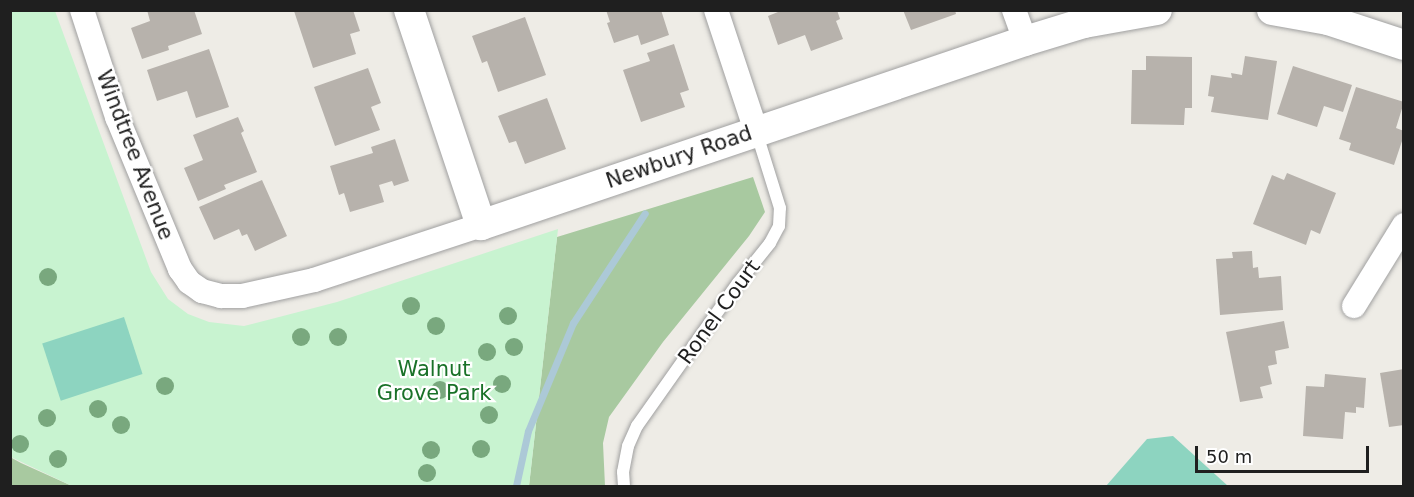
<!DOCTYPE html>
<html>
<head>
<meta charset="utf-8">
<style>
	body { margin:0 }
	#map { position:relative; width:1414px; height:497px; overflow:hidden; background:#eeece6; font-family:"DejaVu Sans",sans-serif }
	div>[style] { position:absolute }
	.forest>* { inset:0; background:#a8c9a0 }
	.park>* { inset:0; background:#c8f3d0 }
	.pitch>* { inset:0; background:#8dd4c0; transform-origin:0 0 }
	.stream>* { height:7px; margin:-3.5px; padding:0 3.5px; transform-origin:3.5px; border-radius:3.5px; background:#acc9d7 }
	.building>* { inset:0; background:#b7b2ac }
	.roads { filter:drop-shadow(0 0 2px #a0a0a0) drop-shadow(0 0 2px #a0a0a0) }
	.service>* { height:12px; margin:-6px; padding:0 6px; transform-origin:6px; border-radius:6px; background:#fff }
	.minor>* { height:24px; margin:-12px; padding:0 12px; transform-origin:12px; border-radius:12px; background:#fff }
	.tertiary>* { height:30px; margin:-15px; padding:0 15px; transform-origin:15px; border-radius:15px; background:#fff }
	.trees>* { width:18px; height:18px; margin:-9px; border-radius:50%; background:#79a87e }
	span { translate:-50% -50%; white-space:nowrap; text-align:center; line-height:1.15; -webkit-text-stroke:4.5px #fff; paint-order:stroke }
	.street-label { font-size:21px; color:#1f1f1f }
	.park-label { font-size:21px; color:#197128 }
	.frame { position:absolute; inset:0; border:12px solid #1f1f1f; pointer-events:none }
	.scale { position:absolute; left:1195px; top:446px; width:174px; height:27px; box-sizing:border-box; border:3px solid #1f1f1f; border-top:0; padding-left:8px; font-size:18px; line-height:21px; white-space:nowrap; color:#1f1f1f; -webkit-text-stroke:4px #fff; paint-order:stroke }
</style>
</head>
<body>
<div id="map">
	<div class="forest">
		<div style="clip-path:polygon(753px 177px,765px 212px,749px 236px,663px 342px,609px 417px,603px 443px,605px 486px,529px 486px,557px 237px)"></div>
		<div style="clip-path:polygon(10px 457px,21px 463px,72px 486px,11px 486px)"></div>
	</div>
	<div class="park">
		<div style="clip-path:polygon(11px 11px,55px 11px,151px 272px,168px 299px,188px 314px,209px 322px,244px 326px,337px 302px,558px 229px,529px 486px,72px 486px,11px 457px)"></div>
	</div>
	<div class="pitch">
		<div style="left:124px;top:317px;width:60px;height:86px;rotate:72deg"></div>
		<div style="clip-path:polygon(1173px 436px,1228px 486px,1106px 486px,1147px 439px)"></div>
	</div>
	<div class="stream">
		<div style="left:516px;top:486px;width:56px;rotate:-77.7deg"></div>
		<div style="left:528px;top:431px;width:117px;rotate:-67.4deg"></div>
		<div style="left:573px;top:323px;width:131px;rotate:-56.8deg"></div>
	</div>
	<div class="building">
		<div style="clip-path:polygon(147px 10px,194px 10px,202px 34px,168px 46px,169px 50px,142px 59px,131px 28px,150px 21px)"></div>
		<div style="clip-path:polygon(353px 10px,360px 31px,350px 34px,356px 54px,313px 68px,294px 11px)"></div>
		<div style="clip-path:polygon(606px 10px,661px 10px,669px 35px,641px 45px,638px 35px,614px 43px,607px 23px,610px 22px)"></div>
		<div style="clip-path:polygon(783px 10px,837px 10px,840px 19px,836px 21px,843px 39px,811px 51px,805px 35px,778px 45px,768px 16px)"></div>
		<div style="clip-path:polygon(903px 10px,955px 10px,956px 14px,911px 30px)"></div>
		<div style="clip-path:polygon(525px 17px,546px 75px,498px 92px,487px 61px,482px 63px,472px 36px)"></div>
		<div style="clip-path:polygon(674px 44px,689px 90px,680px 93px,685px 107px,641px 122px,623px 70px,650px 61px,647px 53px)"></div>
		<div style="clip-path:polygon(209px 49px,229px 107px,196px 118px,187px 91px,157px 101px,147px 70px)"></div>
		<div style="clip-path:polygon(1146px 56px,1192px 57px,1192px 108px,1185px 108px,1184px 125px,1131px 124px,1132px 70px,1146px 70px)"></div>
		<div style="clip-path:polygon(1245px 56px,1277px 61px,1268px 120px,1211px 112px,1214px 97px,1208px 96px,1211px 75px,1232px 78px,1231px 73px,1242px 75px)"></div>
		<div style="clip-path:polygon(1293px 66px,1352px 85px,1343px 112px,1324px 106px,1317px 127px,1277px 114px)"></div>
		<div style="clip-path:polygon(368px 68px,381px 103px,371px 107px,380px 130px,335px 146px,314px 87px)"></div>
		<div style="clip-path:polygon(1356px 87px,1404px 102px,1396px 128px,1404px 131px,1404px 135px,1394px 165px,1349px 150px,1351px 143px,1339px 139px)"></div>
		<div style="clip-path:polygon(547px 98px,566px 149px,525px 164px,516px 141px,509px 143px,498px 116px)"></div>
		<div style="clip-path:polygon(238px 117px,244px 131px,241px 133px,257px 172px,224px 185px,226px 189px,198px 201px,184px 168px,203px 160px,193px 135px)"></div>
		<div style="clip-path:polygon(395px 139px,409px 181px,394px 186px,392px 181px,379px 185px,384px 202px,350px 212px,344px 193px,339px 195px,330px 166px,373px 153px,371px 147px)"></div>
		<div style="clip-path:polygon(1287px 173px,1336px 193px,1320px 234px,1311px 230px,1306px 245px,1253px 224px,1272px 175px,1284px 180px)"></div>
		<div style="clip-path:polygon(262px 180px,287px 236px,255px 251px,247px 234px,242px 236px,239px 229px,214px 240px,199px 207px)"></div>
		<div style="clip-path:polygon(1252px 251px,1253px 268px,1258px 267px,1259px 278px,1281px 276px,1283px 310px,1220px 315px,1216px 259px,1233px 258px,1232px 252px)"></div>
		<div style="clip-path:polygon(1284px 321px,1289px 348px,1275px 351px,1277px 364px,1268px 366px,1272px 384px,1260px 387px,1263px 398px,1240px 402px,1226px 332px)"></div>
		<div style="clip-path:polygon(1404px 369px,1404px 425px,1389px 427px,1380px 373px)"></div>
		<div style="clip-path:polygon(1325px 374px,1366px 378px,1364px 408px,1356px 407px,1356px 413px,1345px 412px,1343px 439px,1303px 436px,1306px 386px,1324px 387px)"></div>
	</div>
	<div class="roads">
		<div class="service">
			<div style="left:624px;top:486px;width:14px;rotate:-94deg"></div>
			<div style="left:623px;top:472px;width:26px;rotate:-79deg"></div>
			<div style="left:628px;top:446px;width:22px;rotate:-66deg"></div>
			<div style="left:637px;top:426px;width:175px;rotate:-54.8deg"></div>
			<div style="left:738px;top:283px;width:51px;rotate:-51.3deg"></div>
			<div style="left:770px;top:243px;width:19px;rotate:-62deg"></div>
			<div style="left:779px;top:226px;width:18px;rotate:-87deg"></div>
			<div style="left:780px;top:208px;width:81px;rotate:-107.3deg"></div>
		</div>
		<div class="minor">
			<div style="left:82px;top:10px;width:113px;rotate:71.9deg"></div>
			<div style="left:117px;top:117px;width:165px;rotate:67.5deg"></div>
			<div style="left:180px;top:269px;width:16px;rotate:55deg"></div>
			<div style="left:189px;top:282px;width:16px;rotate:35deg"></div>
			<div style="left:202px;top:291px;width:20px;rotate:15deg"></div>
			<div style="left:221px;top:296px;width:21px"></div>
			<div style="left:242px;top:296px;width:74px;rotate:-12.5deg"></div>
			<div style="left:314px;top:280px;width:176px;rotate:-18.2deg"></div>
			<div style="left:716px;top:10px;width:127px;rotate:71.7deg"></div>
			<div style="left:1014px;top:10px;width:33px;rotate:70deg"></div>
			<div style="left:1354px;top:306px;width:95px;rotate:-58.3deg"></div>
		</div>
		<div class="tertiary">
			<div style="left:409px;top:10px;width:227px;rotate:71.5deg"></div>
			<div style="left:481px;top:225px;width:574px;rotate:-18.69deg"></div>
			<div style="left:1025px;top:41px;width:62px;rotate:-17deg"></div>
			<div style="left:1084px;top:23px;width:74px;rotate:-10.1deg"></div>
			<div style="left:1272px;top:10px;width:57px;rotate:10.1deg"></div>
			<div style="left:1328px;top:20px;width:80px;rotate:18.2deg"></div>
		</div>
	</div>
	<div class="trees">
		<div style="left:48px;top:277px"></div>
		<div style="left:411px;top:306px"></div>
		<div style="left:508px;top:316px"></div>
		<div style="left:436px;top:326px"></div>
		<div style="left:301px;top:337px"></div>
		<div style="left:338px;top:337px"></div>
		<div style="left:514px;top:347px"></div>
		<div style="left:487px;top:352px"></div>
		<div style="left:502px;top:384px"></div>
		<div style="left:165px;top:386px"></div>
		<div style="left:440px;top:390px"></div>
		<div style="left:98px;top:409px"></div>
		<div style="left:489px;top:415px"></div>
		<div style="left:47px;top:418px"></div>
		<div style="left:121px;top:425px"></div>
		<div style="left:20px;top:444px"></div>
		<div style="left:481px;top:449px"></div>
		<div style="left:431px;top:450px"></div>
		<div style="left:58px;top:459px"></div>
		<div style="left:427px;top:473px"></div>
	</div>
	<div class="street-label">
		<span style="left:135px;top:155px;rotate:69deg">Windtree Avenue</span>
		<span style="left:679px;top:157px;rotate:-19deg">Newbury Road</span>
		<span style="left:719px;top:312px;rotate:-54deg">Ronel Court</span>
	</div>
	<div class="park-label">
		<span style="left:434px;top:381px">Walnut<br>Grove Park</span>
	</div>
	<div class="frame"></div>
	<div class="scale">50 m</div>
</div>
</body>
</html>
